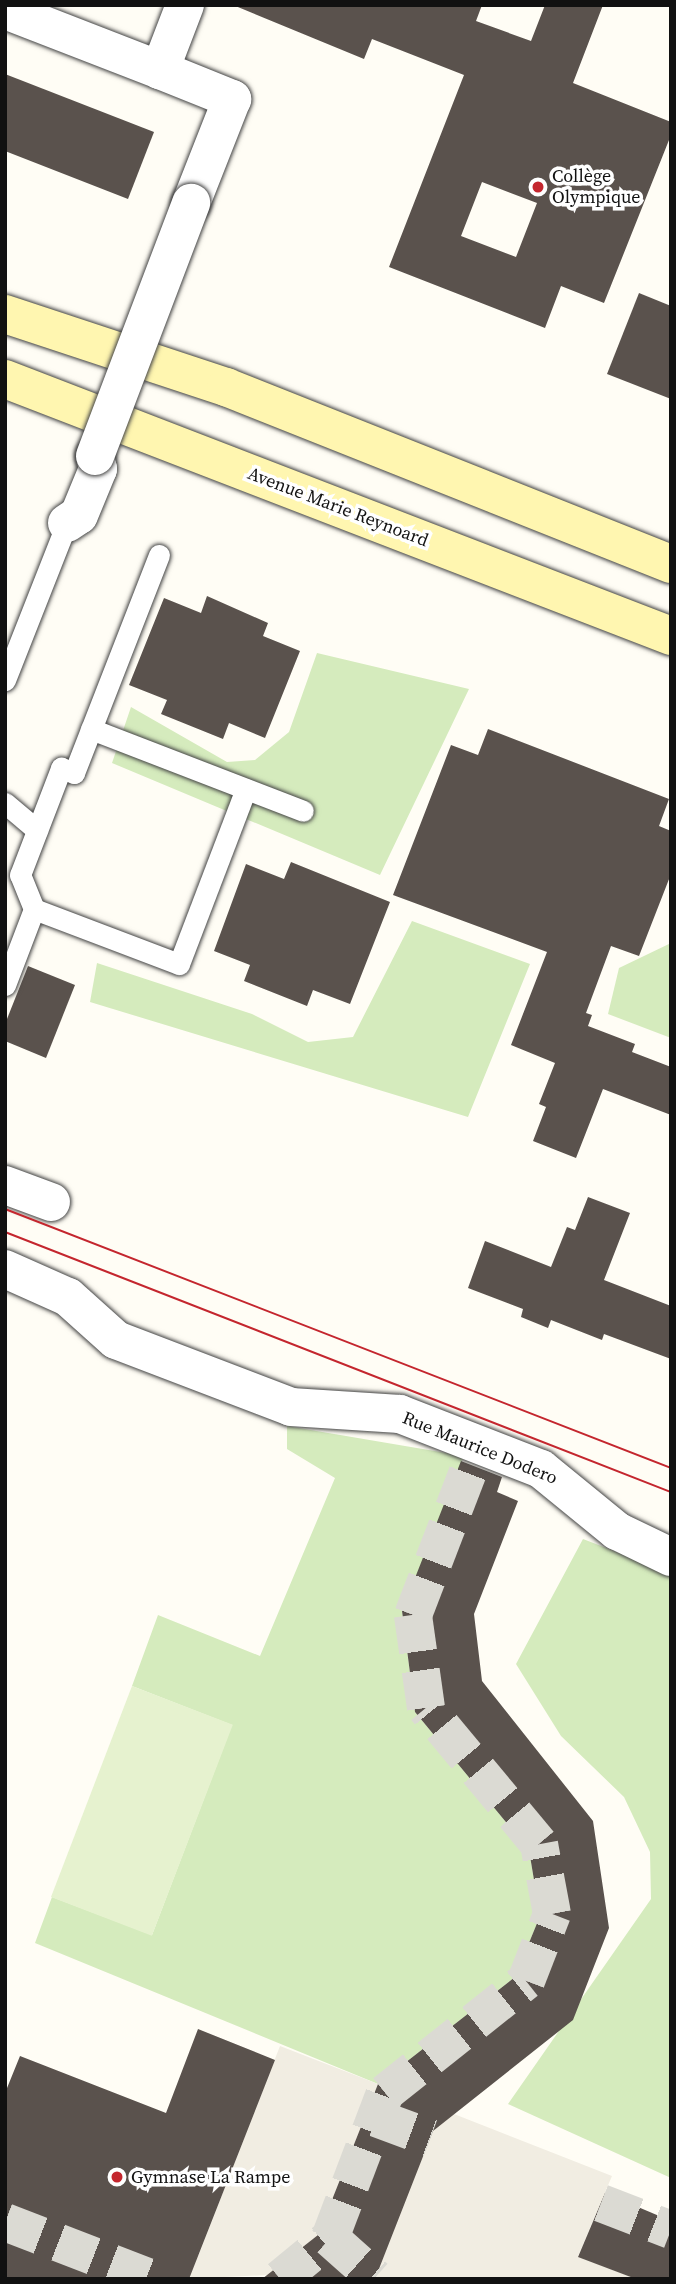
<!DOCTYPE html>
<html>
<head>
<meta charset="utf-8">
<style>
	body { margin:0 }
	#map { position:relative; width:676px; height:2284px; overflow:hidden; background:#fffdf5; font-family:"Source Serif 4",serif }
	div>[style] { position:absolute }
	.green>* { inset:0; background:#d5ebbd }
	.pitch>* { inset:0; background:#e6f2cf; transform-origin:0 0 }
	.plaza>* { inset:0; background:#f1ede2 }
	.building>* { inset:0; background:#5a524d }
	.street-tunnel>* { height:38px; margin-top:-19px; transform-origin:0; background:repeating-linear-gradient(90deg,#dbdad3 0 38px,transparent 0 57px) }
	.roads { filter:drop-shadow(0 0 2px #444) drop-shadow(0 0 2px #444) }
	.lane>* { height:21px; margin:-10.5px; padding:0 10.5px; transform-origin:10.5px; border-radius:10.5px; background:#fff }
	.street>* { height:38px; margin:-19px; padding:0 19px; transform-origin:19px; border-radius:19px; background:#fff }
	.secondary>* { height:38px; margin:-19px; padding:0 19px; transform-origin:19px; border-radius:19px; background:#fff6b0 }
	.tram>* { height:2px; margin:-1px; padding:0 1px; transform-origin:1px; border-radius:1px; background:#c4262e }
	.bridges { filter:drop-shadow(0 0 2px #444) drop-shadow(0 0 2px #444) }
	.street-bridge>* { height:38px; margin:-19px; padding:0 19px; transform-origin:19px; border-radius:19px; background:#fff }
	.dots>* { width:19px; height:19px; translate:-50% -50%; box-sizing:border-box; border:4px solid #fff; border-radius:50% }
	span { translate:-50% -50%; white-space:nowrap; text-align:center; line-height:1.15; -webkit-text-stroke:7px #fff; paint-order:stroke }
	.poi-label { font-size:18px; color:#111 }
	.left { translate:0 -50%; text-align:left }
	.street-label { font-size:18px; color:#111 }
	.frame { position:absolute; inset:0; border:7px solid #111; pointer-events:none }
</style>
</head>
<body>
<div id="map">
	<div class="green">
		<div style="clip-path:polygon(317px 653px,469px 689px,380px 875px,112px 763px,131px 707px,227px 762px,255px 760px,289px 732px)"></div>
		<div style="clip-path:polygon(412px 921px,530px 964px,468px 1117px,90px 1002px,97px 963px,252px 1014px,308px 1042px,353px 1037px)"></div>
		<div style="clip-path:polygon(671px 943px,671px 1038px,608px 1014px,619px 968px)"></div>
		<div style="clip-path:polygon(287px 1426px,464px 1456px,402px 1612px,415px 1712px,529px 1850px,540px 1916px,515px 1977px,378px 2084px,35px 1943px,52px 1897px,152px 1935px,232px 1725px,132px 1686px,158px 1615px,260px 1656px,335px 1478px,287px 1449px)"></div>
		<div style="clip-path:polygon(583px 1539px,671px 1573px,671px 2178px,508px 2104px,651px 1899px,650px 1852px,624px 1797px,561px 1736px,516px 1664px)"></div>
	</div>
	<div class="pitch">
		<div style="left:132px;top:1686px;width:108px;height:226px;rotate:21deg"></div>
	</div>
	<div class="plaza">
		<div style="clip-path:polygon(280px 2046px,378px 2084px,318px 2235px,268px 2275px,182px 2279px,199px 2254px)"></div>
		<div style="clip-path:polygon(454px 2114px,612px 2176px,578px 2256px,636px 2279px,374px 2279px,432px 2131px)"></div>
	</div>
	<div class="building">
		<div style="clip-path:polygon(evenodd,233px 5px,482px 5px,476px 21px,531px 41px,545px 5px,603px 5px,573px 83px,671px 122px,671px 135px,604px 303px,561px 286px,545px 328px,389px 267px,464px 75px,372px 39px,364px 59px,233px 5px,482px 182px,537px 203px,516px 257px,461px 236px,482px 182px)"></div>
		<div style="clip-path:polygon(5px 74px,154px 132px,128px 199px,5px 151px)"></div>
		<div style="clip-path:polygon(639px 293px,671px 306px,671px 399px,607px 374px)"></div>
		<div style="clip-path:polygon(207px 596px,268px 623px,263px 636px,300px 651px,265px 738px,229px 723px,223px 739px,161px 714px,167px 700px,129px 685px,164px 598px,201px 613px)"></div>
		<div style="clip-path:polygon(488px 729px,669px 799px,659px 826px,671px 831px,671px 874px,639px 956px,611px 946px,586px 1013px,592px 1015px,588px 1026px,635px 1044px,632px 1052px,671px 1067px,671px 1115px,603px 1089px,576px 1158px,533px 1141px,546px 1107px,539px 1104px,555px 1063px,511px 1045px,547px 952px,393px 895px,451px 745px,478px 755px)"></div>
		<div style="clip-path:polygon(291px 862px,390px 902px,350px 1004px,313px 990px,307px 1006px,244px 981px,250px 965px,214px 951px,246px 864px,284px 879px)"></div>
		<div style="clip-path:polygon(28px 966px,75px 985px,46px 1058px,5px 1041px,5px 1024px)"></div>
		<div style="clip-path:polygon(588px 1197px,630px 1213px,604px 1280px,671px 1306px,671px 1359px,604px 1334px,602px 1340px,551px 1320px,548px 1328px,521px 1317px,523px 1309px,468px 1288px,485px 1241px,551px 1267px,567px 1227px,575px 1230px)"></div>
		<div style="clip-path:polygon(461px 1461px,502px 1477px,497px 1492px,518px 1501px,474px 1614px,482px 1681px,593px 1821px,609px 1928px,573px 2020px,433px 2131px,375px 2279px,262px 2279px,318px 2235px,378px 2084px,515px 1977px,540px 1916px,529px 1850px,415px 1712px,402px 1611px)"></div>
		<div style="clip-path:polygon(198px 2029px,275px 2060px,189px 2279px,5px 2279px,5px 2093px,20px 2056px,166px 2113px)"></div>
		<div style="clip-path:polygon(605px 2193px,671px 2221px,671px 2279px,636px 2279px,578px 2257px)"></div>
	</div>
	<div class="street-tunnel">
		<div style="left:376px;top:2118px;width:58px;rotate:20.3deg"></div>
		<div style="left:601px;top:2203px;width:75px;rotate:21.1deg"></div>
		<div style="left:5px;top:2222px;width:159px;rotate:21.1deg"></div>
		<div style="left:330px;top:2238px;width:60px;rotate:41.6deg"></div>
		<div style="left:280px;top:2279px;width:65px;rotate:-39.4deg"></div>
		<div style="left:330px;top:2238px;width:155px;rotate:-69.2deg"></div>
		<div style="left:385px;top:2093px;width:180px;rotate:-38.5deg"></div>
		<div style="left:526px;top:1981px;width:72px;rotate:-68.8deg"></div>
		<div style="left:552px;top:1914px;width:71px;rotate:-100.5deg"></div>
		<div style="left:539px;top:1844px;width:177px;rotate:-129.7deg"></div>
		<div style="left:426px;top:1708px;width:94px;rotate:-98deg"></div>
		<div style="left:413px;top:1615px;width:167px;rotate:-69deg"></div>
	</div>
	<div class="roads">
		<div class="lane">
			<div style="left:5px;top:680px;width:169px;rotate:-68.5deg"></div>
			<div style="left:67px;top:523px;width:8px;rotate:-104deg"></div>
			<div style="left:91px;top:729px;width:227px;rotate:21.1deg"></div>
			<div style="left:5px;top:803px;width:42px;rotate:40.2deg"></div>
			<div style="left:34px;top:909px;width:155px;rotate:20.8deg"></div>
			<div style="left:179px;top:964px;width:187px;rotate:-69.1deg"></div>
			<div style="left:5px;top:985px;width:81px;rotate:-69.1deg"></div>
			<div style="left:34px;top:909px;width:37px;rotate:-112deg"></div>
			<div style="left:20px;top:875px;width:115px;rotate:-69deg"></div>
			<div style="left:61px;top:768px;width:14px;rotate:21deg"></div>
			<div style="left:74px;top:773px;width:234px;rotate:-68.7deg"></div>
		</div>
		<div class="street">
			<div style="left:185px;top:5px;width:70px;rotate:111deg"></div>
			<div style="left:160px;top:70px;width:78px;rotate:21.9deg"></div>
			<div style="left:232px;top:99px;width:112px;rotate:111.5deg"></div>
			<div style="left:5px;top:10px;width:166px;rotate:21.2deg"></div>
			<div style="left:67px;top:523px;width:14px;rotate:-34deg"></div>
			<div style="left:79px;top:515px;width:50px;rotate:-67.6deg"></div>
			<div style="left:98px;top:469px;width:13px;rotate:-103deg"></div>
			<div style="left:5px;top:1185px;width:49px;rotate:20.3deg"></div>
			<div style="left:5px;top:1269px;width:69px;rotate:24deg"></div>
			<div style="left:68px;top:1297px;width:64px;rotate:41.9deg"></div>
			<div style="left:116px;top:1340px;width:187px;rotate:20.9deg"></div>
			<div style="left:291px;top:1407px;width:109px;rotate:3.7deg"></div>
			<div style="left:400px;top:1414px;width:151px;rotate:21.3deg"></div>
			<div style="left:541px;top:1469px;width:98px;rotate:39.2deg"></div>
			<div style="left:617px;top:1531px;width:60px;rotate:25.7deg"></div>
		</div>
		<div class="secondary">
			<div style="left:5px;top:314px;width:233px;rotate:18.3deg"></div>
			<div style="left:226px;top:387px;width:479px;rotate:21.7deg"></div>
			<div style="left:5px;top:379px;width:714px;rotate:21.1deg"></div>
		</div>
	</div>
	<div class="tram">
		<div style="left:5px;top:1209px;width:715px;rotate:21.25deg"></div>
		<div style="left:5px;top:1232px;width:715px;rotate:21.33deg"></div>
	</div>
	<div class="bridges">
		<div class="street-bridge">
			<div style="left:95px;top:456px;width:271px;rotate:-69.2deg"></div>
		</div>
	</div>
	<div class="dots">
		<div style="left:538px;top:187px;background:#c4262e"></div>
		<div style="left:117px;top:2177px;background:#c4262e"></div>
	</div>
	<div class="poi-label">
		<span class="left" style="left:552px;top:187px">Collège<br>Olympique</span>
		<span class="left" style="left:131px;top:2177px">Gymnase La Rampe</span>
	</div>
	<div class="street-label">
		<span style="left:338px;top:507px;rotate:21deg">Avenue Marie Reynoard</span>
		<span style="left:480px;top:1448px;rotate:22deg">Rue Maurice Dodero</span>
	</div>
	<div class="frame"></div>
</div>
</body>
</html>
